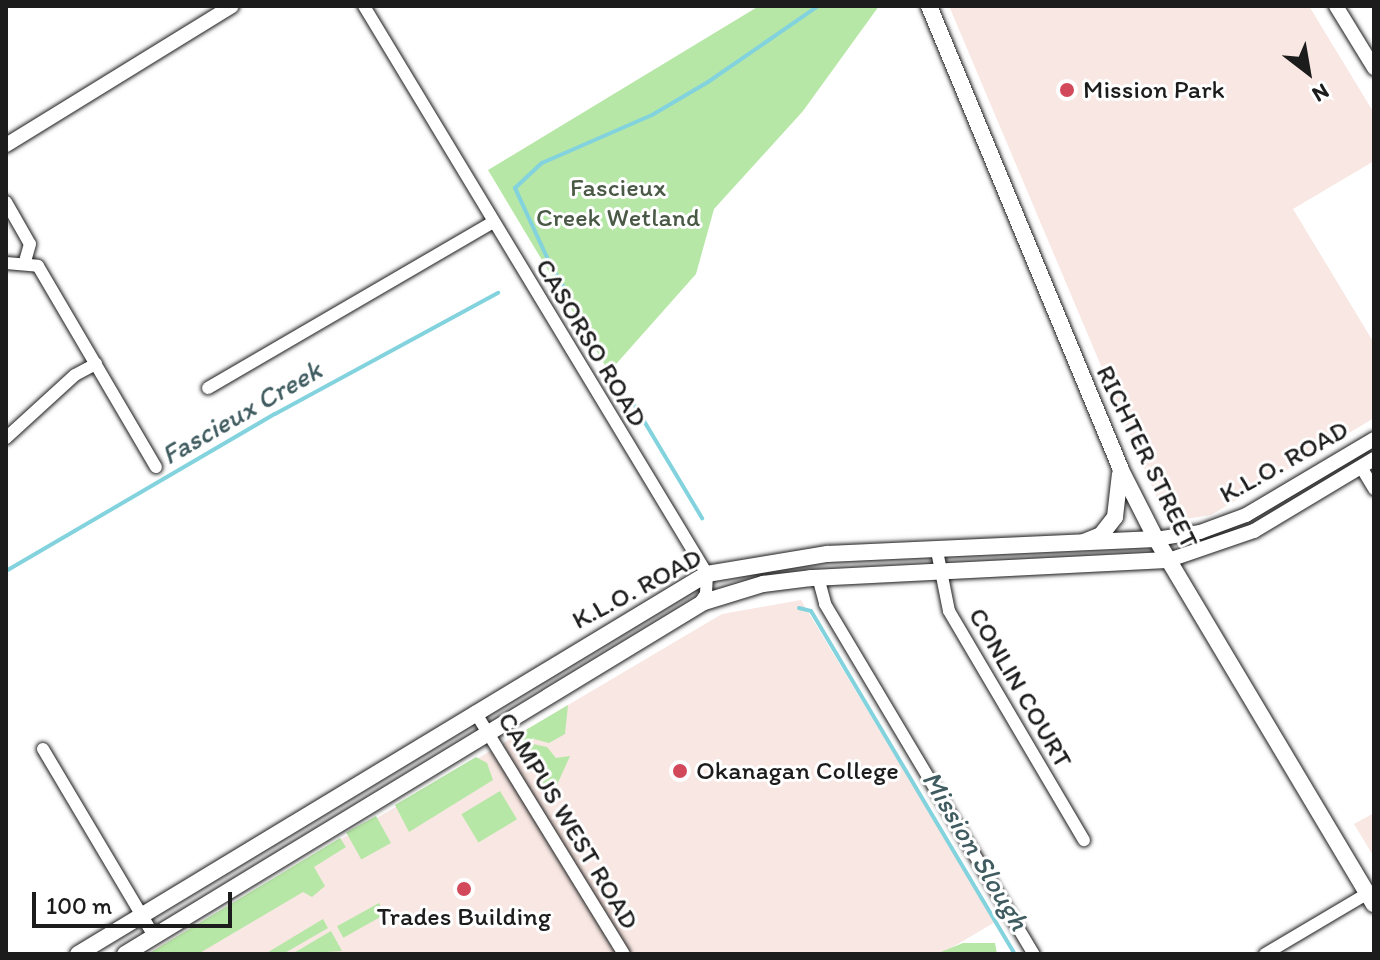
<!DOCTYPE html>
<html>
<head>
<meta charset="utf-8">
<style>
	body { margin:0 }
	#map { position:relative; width:1380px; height:960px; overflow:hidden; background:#fff; font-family:Itim,sans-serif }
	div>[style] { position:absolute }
	.built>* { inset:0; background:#f8e7e2 }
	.green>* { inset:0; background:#b7e7a6; transform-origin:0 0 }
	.stream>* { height:4px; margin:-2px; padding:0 2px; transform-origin:2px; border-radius:2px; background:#82d3dd }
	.roads { filter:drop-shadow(0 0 2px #1c1c1c) drop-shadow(0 0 2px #1c1c1c) }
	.minor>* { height:12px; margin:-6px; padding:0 6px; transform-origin:6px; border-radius:6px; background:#fff }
	.tertiary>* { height:14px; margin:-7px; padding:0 7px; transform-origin:7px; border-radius:7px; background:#fff }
	.secondary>* { height:16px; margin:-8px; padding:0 8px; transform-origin:8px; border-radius:8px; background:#fff }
	.dots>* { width:22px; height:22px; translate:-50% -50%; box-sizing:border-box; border:4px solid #fff; border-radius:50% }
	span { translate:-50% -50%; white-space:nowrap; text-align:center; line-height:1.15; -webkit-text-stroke:6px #fff; paint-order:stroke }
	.poi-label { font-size:26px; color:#1c1c1c }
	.left { translate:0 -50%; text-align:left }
	.park-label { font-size:26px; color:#4a5945 }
	.street-label { font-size:26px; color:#1c1c1c }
	.water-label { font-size:28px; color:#405c60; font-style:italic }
	.frame { position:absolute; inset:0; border:8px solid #1c1c1c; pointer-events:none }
	.north { position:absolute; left:1268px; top:32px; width:80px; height:80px; -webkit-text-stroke:6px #fff; paint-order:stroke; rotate:149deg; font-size:22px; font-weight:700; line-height:32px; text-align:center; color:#1c1c1c }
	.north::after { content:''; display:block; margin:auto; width:28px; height:36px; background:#1c1c1c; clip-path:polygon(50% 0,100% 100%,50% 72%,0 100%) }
	.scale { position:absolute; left:32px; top:892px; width:200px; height:36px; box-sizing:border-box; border:4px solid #1c1c1c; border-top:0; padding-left:10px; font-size:24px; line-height:28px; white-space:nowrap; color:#1c1c1c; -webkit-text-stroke:6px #fff; paint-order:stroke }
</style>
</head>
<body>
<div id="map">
	<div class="built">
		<div style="clip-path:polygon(949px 6px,1309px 6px,1374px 113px,1374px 161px,1293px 209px,1374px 343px,1374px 418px,1211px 515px,1167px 522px)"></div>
		<div style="clip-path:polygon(801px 600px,995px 922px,941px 954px,147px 954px,722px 614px)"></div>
		<div style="clip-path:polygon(1374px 813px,1374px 857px,1354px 824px)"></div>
	</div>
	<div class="green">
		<div style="clip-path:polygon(759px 6px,879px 6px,803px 111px,714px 209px,696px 274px,609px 372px,488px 170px)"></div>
		<div style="clip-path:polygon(568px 705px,565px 734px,549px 743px,534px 739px,516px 746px,519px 734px)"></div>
		<div style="clip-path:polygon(533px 744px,547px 747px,556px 758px,570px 756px,552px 796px,521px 752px)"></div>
		<div style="clip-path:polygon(476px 757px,487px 763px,493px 780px,409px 832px,395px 805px)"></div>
		<div style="left:500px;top:791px;width:33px;height:45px;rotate:59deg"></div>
		<div style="left:376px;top:816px;width:31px;height:34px;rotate:61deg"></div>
		<div style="clip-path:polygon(340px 838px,346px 847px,314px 867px,325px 886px,312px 897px,303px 892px,198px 954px,148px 954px)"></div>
		<div style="left:379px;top:903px;width:13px;height:48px;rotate:61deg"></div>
		<div style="clip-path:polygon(323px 919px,328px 928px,283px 954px,265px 954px)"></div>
		<div style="clip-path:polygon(331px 931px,342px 951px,292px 954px)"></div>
		<div style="clip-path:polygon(963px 943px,995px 943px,997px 954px,936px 954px)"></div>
	</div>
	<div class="stream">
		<div style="left:602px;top:351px;width:99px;rotate:-121deg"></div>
		<div style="left:551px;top:266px;width:86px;rotate:-114.8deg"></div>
		<div style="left:515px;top:188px;width:37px;rotate:-43deg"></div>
		<div style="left:542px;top:163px;width:120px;rotate:-23.6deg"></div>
		<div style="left:652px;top:115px;width:65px;rotate:-30.5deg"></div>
		<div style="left:708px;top:82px;width:134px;rotate:-34.6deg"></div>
		<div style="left:635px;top:406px;width:131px;rotate:59.1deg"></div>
		<div style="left:6px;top:571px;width:311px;rotate:-30.3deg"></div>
		<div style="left:275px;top:414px;width:254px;rotate:-28.5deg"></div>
		<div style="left:799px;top:608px;width:12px;rotate:14deg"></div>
		<div style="left:811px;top:611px;width:399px;rotate:59.3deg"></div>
	</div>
	<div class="roads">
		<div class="minor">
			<div style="left:364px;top:6px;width:664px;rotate:58.87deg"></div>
			<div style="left:707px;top:574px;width:20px;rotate:93deg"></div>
			<div style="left:706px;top:594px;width:12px;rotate:125deg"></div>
			<div style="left:6px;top:202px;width:48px;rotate:60.3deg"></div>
			<div style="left:30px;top:244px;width:19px;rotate:106deg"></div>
			<div style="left:6px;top:263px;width:32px;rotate:5deg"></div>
			<div style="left:38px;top:266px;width:233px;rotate:59.6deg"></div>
			<div style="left:208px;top:388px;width:328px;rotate:-30.2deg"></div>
			<div style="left:6px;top:438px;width:93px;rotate:-42.4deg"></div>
			<div style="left:75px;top:375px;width:24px;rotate:-28deg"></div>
			<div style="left:1361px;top:467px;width:26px;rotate:59deg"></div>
			<div style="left:937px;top:551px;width:61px;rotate:78.7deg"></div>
			<div style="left:949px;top:611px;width:266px;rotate:59.5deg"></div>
			<div style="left:818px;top:577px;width:28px;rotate:75deg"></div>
			<div style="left:825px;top:604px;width:408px;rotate:59.2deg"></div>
			<div style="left:475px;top:712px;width:284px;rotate:58.4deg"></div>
			<div style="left:43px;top:749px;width:217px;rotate:59.3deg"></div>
			<div style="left:1265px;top:954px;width:120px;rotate:-30.6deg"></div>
		</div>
		<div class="tertiary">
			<div style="left:1336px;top:6px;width:73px;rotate:58.5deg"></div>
			<div style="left:6px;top:145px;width:265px;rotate:-31.6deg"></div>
			<div style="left:1156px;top:539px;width:45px;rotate:-9deg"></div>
			<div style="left:1200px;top:532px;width:49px;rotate:-20.3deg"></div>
			<div style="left:1246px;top:515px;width:149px;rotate:-30.7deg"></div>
			<div style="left:1169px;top:560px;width:90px;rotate:-18.8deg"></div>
			<div style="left:1254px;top:531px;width:140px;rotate:-31deg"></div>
		</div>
		<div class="secondary">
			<div style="left:929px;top:6px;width:500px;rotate:67.5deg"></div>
			<div style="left:1120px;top:468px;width:80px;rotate:63.1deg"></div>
			<div style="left:1156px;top:539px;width:425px;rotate:59.2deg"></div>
			<div style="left:1084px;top:542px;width:18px;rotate:-22deg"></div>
			<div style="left:1101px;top:535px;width:23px;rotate:-52deg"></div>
			<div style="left:1115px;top:517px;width:43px;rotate:-83.4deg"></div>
			<div style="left:78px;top:954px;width:735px;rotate:-31.14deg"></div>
			<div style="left:707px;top:574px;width:122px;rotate:-9.5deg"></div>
			<div style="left:827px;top:554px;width:329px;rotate:-2.6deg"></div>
			<div style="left:125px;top:954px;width:678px;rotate:-31.3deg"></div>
			<div style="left:704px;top:602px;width:62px;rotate:-17deg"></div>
			<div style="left:763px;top:584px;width:48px;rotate:-7.1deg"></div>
			<div style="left:811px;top:578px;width:358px;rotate:-2.9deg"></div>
		</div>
	</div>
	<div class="dots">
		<div style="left:1067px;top:90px;background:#d1495b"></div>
		<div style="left:680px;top:771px;background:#d1495b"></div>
		<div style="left:464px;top:889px;background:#d1495b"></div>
	</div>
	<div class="poi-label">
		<span class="left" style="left:1083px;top:90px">Mission Park</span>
		<span class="left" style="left:696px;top:771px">Okanagan College</span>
		<span style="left:464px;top:917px">Trades Building</span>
	</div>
	<div class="park-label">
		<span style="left:618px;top:203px">Fascieux<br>Creek Wetland</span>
	</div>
	<div class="street-label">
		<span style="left:591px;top:343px;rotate:59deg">CASORSO ROAD</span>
		<span style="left:1147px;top:457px;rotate:64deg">RICHTER STREET</span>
		<span style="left:1284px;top:462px;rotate:-29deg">K.L.O. ROAD</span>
		<span style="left:637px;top:589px;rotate:-28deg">K.L.O. ROAD</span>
		<span style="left:1020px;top:688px;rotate:60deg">CONLIN COURT</span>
		<span style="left:568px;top:821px;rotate:59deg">CAMPUS WEST ROAD</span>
	</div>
	<div class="water-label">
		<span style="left:241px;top:412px;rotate:-30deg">Fascieux Creek</span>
		<span style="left:976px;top:850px;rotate:59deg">Mission Slough</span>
	</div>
	<div class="frame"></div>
	<div class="north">N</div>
	<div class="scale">100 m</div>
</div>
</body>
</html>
